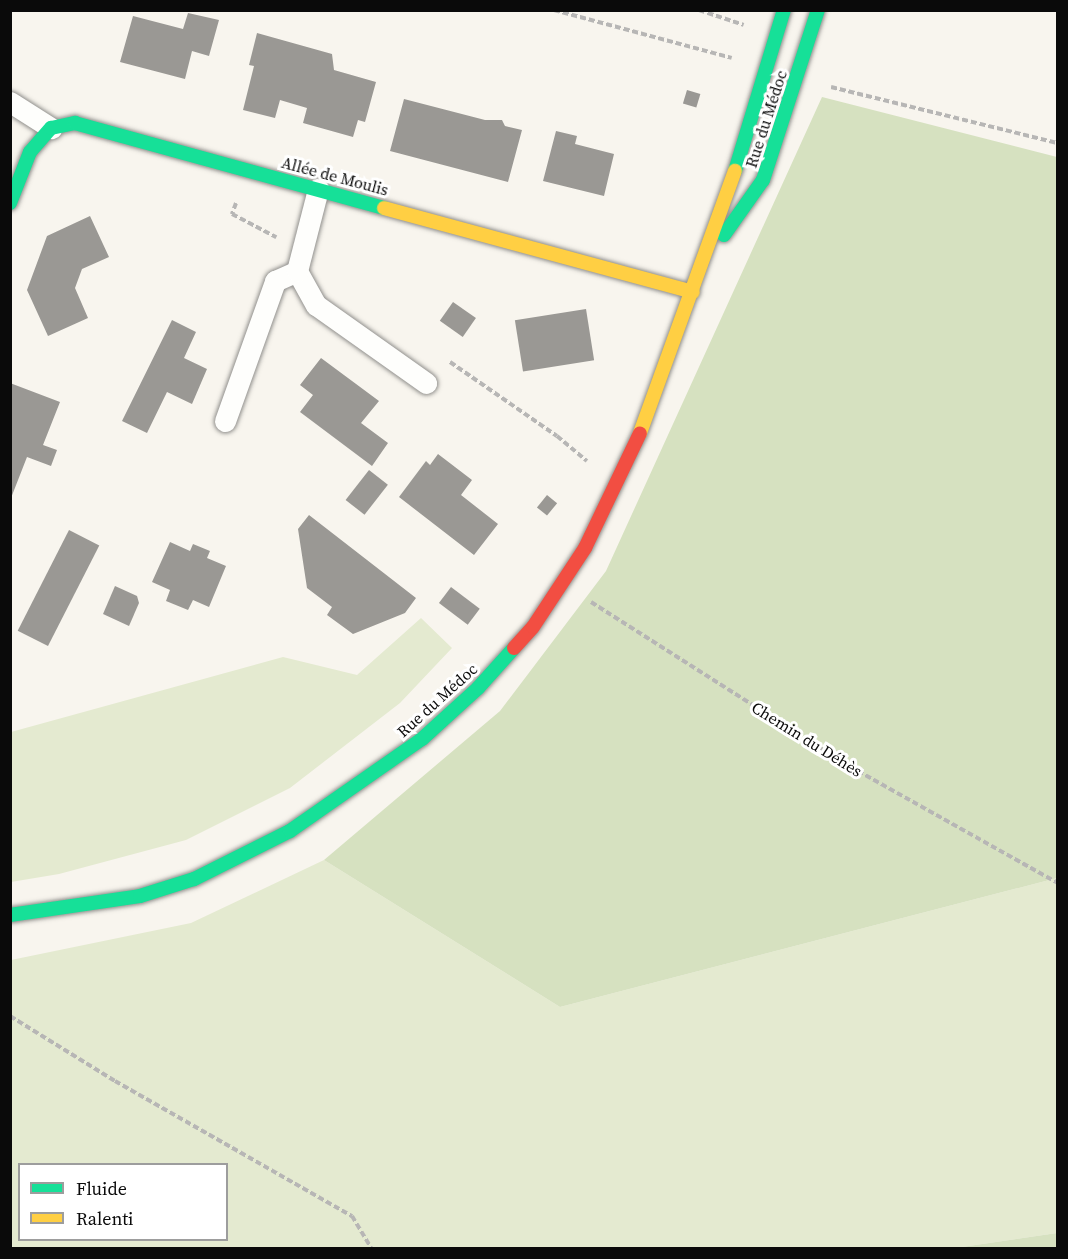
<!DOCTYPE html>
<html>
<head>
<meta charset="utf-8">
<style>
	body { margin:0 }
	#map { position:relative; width:1068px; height:1259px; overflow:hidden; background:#f8f5ee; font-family:"Source Serif 4",serif }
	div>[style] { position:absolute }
	.green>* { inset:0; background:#e4ead0 }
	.forest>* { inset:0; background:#d6e1c0 }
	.building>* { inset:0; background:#9a9894; transform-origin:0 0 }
	.path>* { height:4px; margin-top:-2px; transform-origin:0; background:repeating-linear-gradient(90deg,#b7b6b5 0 6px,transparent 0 9px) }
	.roads { filter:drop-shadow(0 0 2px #91908d) drop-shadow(0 0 2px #91908d) }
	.lane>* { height:21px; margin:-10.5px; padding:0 10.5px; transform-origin:10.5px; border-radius:10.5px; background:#fefefc }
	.fast>* { height:14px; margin:-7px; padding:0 7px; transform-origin:7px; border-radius:7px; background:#16e098 }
	.slow>* { height:14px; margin:-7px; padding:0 7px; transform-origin:7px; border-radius:7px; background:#ffcf43 }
	.jam>* { height:14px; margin:-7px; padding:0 7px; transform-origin:7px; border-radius:7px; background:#f24e42 }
	span { translate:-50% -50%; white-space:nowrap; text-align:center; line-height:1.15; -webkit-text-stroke:6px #fff; paint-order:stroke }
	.street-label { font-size:16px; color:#0a0a0a }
	.frame { position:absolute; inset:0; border:12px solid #0a0a0a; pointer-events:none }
	.legend { position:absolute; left:18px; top:1163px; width:210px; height:78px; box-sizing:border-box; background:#fff; border:2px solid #9d9d9d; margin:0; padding:8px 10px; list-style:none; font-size:18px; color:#0a0a0a }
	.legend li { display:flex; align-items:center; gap:12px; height:30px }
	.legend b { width:30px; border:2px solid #9d9d9d }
</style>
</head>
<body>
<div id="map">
	<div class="green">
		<div style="clip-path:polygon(421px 618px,452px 648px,400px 703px,290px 788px,186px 840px,59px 874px,11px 882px,11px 732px,283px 657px,357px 675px)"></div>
		<div style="clip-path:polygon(evenodd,324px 860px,560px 1007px,1057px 878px,1057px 1233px,955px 1248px,11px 1248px,11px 960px,191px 923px,324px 860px,20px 1164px,226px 1164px,226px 1240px,20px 1240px,20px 1164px)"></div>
	</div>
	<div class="forest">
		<div style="clip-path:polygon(822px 97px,1057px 157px,1057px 878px,560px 1007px,324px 860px,500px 711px,606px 571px)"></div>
		<div style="clip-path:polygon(1057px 1233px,1057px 1248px,955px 1248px)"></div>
	</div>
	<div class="building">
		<div style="clip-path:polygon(188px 13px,219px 20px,209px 56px,192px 51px,185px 79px,120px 62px,133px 16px,183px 29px)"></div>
		<div style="clip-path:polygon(257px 33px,332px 54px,334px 70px,376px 82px,365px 122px,358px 120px,353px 137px,303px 123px,307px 108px,280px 100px,275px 118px,243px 110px,254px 66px,249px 65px)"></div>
		<div style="left:687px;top:90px;width:14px;height:14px;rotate:17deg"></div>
		<div style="clip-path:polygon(404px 99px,485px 120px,502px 120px,505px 126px,522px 130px,508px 182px,390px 151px)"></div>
		<div style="clip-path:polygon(556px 131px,577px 136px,575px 144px,614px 154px,604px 196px,543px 181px)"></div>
		<div style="clip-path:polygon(90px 216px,109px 257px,82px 269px,75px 288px,88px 318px,48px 336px,27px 290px,47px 236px)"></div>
		<div style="left:453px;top:302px;width:28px;height:23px;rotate:35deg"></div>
		<div style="left:586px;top:309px;width:52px;height:72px;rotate:81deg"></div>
		<div style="clip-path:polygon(172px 320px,196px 332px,184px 358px,207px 369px,192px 404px,167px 392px,147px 433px,122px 421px)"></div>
		<div style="clip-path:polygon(321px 358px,379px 401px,361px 423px,388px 443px,372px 466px,300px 412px,313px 395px,300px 385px)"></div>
		<div style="clip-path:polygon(10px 383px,60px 402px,43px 445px,57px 450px,51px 466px,27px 457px,11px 498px)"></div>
		<div style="clip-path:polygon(438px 454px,472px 480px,461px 495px,498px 524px,474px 555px,399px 497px,426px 461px,430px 465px)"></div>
		<div style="left:369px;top:470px;width:24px;height:38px;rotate:38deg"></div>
		<div style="left:547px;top:495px;width:13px;height:16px;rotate:39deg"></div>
		<div style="clip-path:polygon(309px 515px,416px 598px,405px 613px,353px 634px,327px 615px,332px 607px,307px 588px,298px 529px)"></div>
		<div style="left:69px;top:530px;width:34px;height:113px;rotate:27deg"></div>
		<div style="clip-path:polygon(170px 542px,190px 551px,193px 544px,210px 551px,207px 558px,226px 566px,209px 607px,193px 600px,188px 610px,166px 601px,170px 590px,152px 582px)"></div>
		<div style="clip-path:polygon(115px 586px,137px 596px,139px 603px,129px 626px,103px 614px)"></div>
		<div style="left:451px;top:587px;width:36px;height:20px;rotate:37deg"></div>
	</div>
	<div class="path">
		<div style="left:554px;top:10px;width:184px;rotate:15.1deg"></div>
		<div style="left:699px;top:10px;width:47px;rotate:18.4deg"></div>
		<div style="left:831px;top:87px;width:234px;rotate:13.9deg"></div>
		<div style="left:236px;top:203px;width:12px;rotate:110deg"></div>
		<div style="left:232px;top:214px;width:50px;rotate:27.6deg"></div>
		<div style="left:450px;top:362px;width:130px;rotate:34.7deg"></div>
		<div style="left:557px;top:436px;width:39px;rotate:40deg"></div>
		<div style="left:591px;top:602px;width:298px;rotate:32.5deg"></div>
		<div style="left:842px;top:762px;width:248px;rotate:29.3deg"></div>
		<div style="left:10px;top:1016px;width:123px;rotate:31.8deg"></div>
		<div style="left:115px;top:1081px;width:273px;rotate:29.7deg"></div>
		<div style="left:352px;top:1216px;width:37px;rotate:59deg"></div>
	</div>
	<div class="roads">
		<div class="lane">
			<div style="left:10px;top:102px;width:49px;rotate:32.4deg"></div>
			<div style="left:297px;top:271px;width:39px;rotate:61deg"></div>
			<div style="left:316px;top:305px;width:135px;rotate:35.3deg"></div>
			<div style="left:225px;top:421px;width:149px;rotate:-70.3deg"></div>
			<div style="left:275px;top:281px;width:24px;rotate:-24deg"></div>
			<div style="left:297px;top:271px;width:85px;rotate:-75.6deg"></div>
		</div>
		<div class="fast">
			<div style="left:735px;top:171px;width:168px;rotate:-73.1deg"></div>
			<div style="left:10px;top:203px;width:55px;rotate:-68.6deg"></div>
			<div style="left:30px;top:152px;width:32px;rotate:-49deg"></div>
			<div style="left:51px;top:128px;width:25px;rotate:-12deg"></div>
			<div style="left:75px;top:123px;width:320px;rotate:15.4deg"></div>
			<div style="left:724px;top:235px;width:67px;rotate:-54.7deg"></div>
			<div style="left:763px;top:180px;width:179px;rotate:-72.1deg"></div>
			<div style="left:10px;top:915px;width:131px;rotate:-8.3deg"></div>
			<div style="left:140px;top:896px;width:57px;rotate:-17.5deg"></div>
			<div style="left:194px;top:879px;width:107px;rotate:-26.6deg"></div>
			<div style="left:290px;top:831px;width:161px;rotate:-34.9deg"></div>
			<div style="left:422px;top:739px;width:76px;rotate:-42.3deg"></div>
			<div style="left:478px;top:688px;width:54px;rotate:-48deg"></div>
		</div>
		<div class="slow">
			<div style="left:384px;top:208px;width:320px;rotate:15.2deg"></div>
			<div style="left:640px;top:433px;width:279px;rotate:-70.1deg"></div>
		</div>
		<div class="jam">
			<div style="left:514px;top:648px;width:28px;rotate:-48deg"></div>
			<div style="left:533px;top:627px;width:95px;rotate:-56.6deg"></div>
			<div style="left:585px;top:548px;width:127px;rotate:-64.4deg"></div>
		</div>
	</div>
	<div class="street-label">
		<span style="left:766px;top:119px;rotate:-72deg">Rue du Médoc</span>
		<span style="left:335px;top:176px;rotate:15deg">Allée de Moulis</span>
		<span style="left:437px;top:700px;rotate:-42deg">Rue du Médoc</span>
		<span style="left:807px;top:739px;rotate:32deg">Chemin du Déhès</span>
	</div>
	<div class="frame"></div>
	<ul class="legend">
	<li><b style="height:8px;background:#16e098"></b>Fluide</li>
	<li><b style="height:8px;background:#ffcf43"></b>Ralenti</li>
	</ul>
</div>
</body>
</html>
